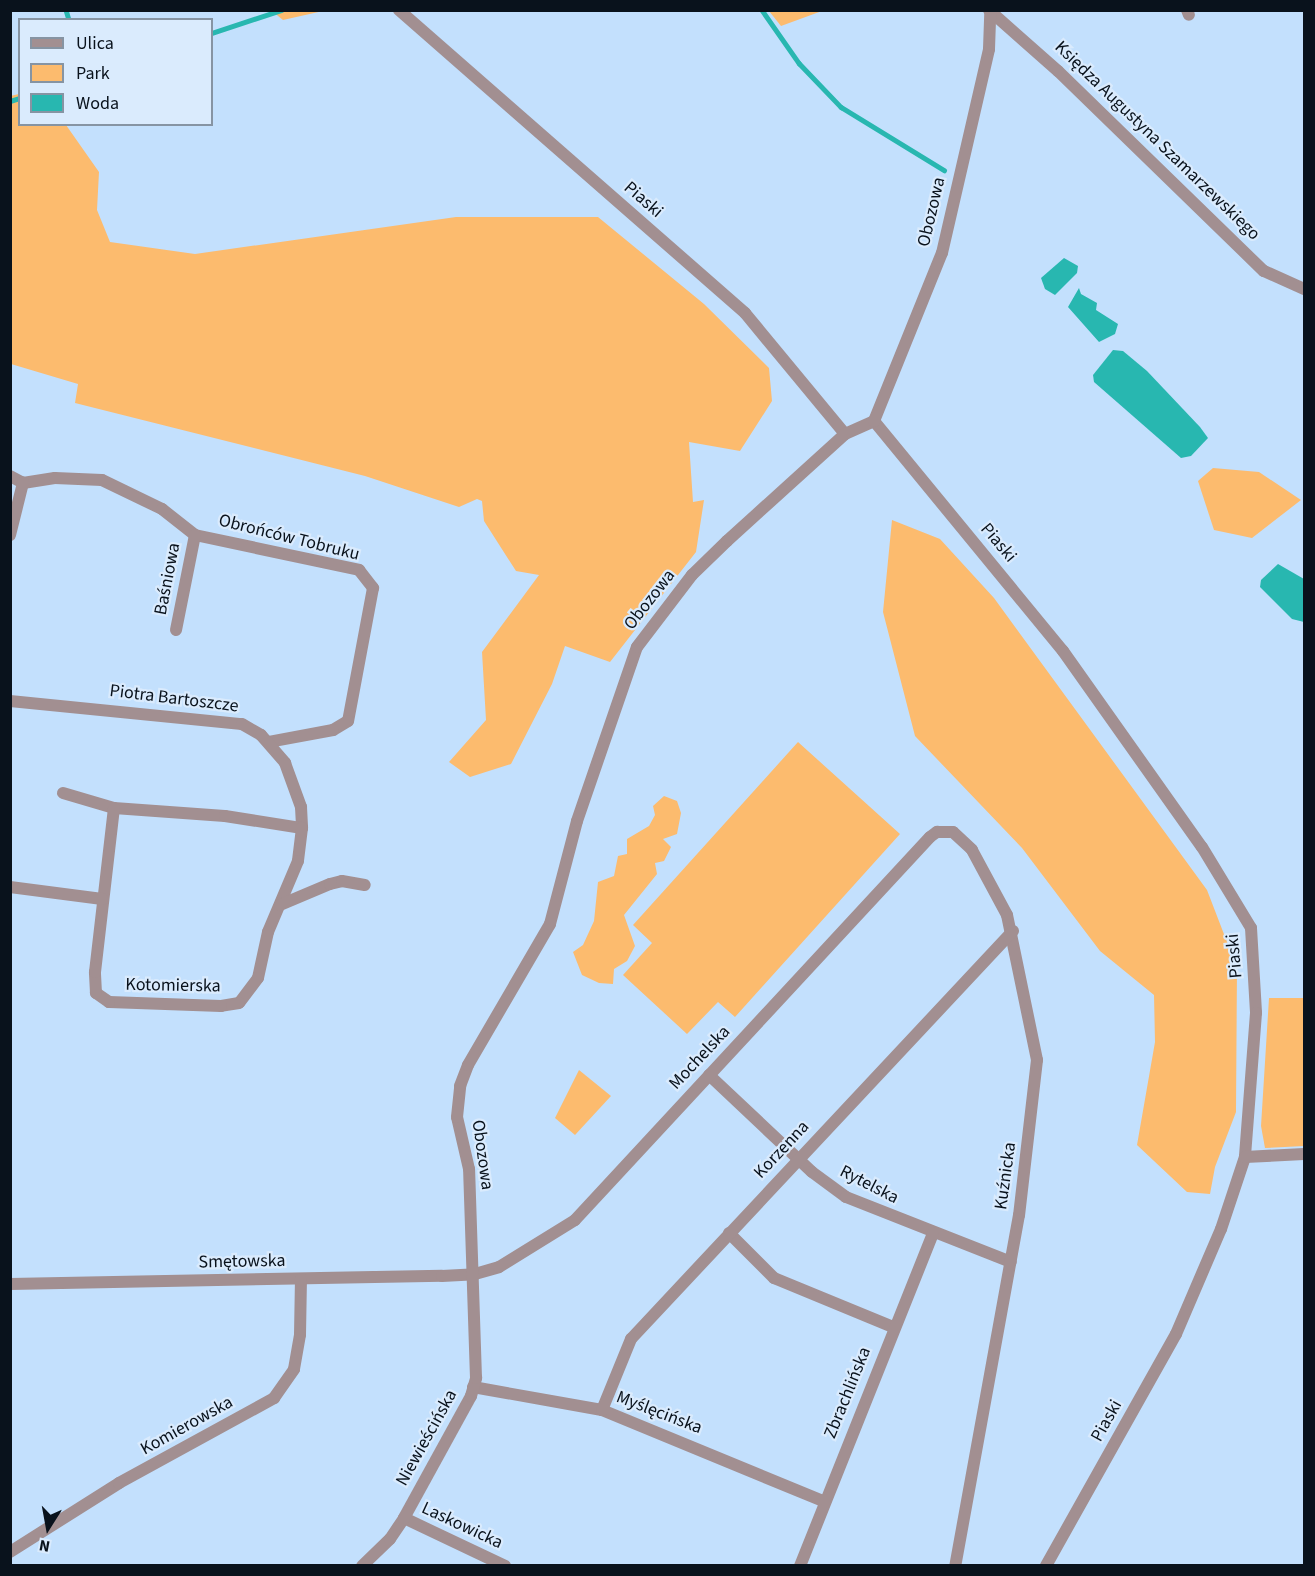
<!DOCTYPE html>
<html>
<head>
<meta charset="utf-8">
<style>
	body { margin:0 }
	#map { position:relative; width:1315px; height:1576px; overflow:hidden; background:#c3e0fd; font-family:"Source Sans 3",sans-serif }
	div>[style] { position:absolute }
	.green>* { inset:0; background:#fcbb6e }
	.water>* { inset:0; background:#28b7b0 }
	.stream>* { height:4.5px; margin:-2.25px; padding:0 2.25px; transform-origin:2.25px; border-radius:2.25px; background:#28b7b0 }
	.street>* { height:12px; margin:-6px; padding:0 6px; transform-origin:6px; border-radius:6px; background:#a28f91 }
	span { translate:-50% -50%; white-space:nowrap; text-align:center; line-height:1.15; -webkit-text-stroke:4.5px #daebfd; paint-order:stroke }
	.street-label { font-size:18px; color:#09121c }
	.frame { position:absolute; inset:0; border:12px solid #09121c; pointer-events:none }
	.legend { position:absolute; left:18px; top:18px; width:195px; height:108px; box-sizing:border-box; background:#daebfd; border:2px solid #8694a3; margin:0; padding:8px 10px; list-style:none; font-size:18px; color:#09121c }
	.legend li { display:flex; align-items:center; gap:12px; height:30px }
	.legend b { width:30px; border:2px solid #8694a3 }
	.north { position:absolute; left:18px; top:1498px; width:60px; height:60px; -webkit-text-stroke:4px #daebfd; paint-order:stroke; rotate:191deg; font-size:16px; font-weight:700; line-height:24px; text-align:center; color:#09121c }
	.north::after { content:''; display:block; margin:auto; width:21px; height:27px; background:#09121c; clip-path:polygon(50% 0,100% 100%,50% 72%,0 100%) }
</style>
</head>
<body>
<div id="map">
	<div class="green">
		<div style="clip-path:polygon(272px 11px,323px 11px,283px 20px)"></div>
		<div style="clip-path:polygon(769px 11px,822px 11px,781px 26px)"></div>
		<div style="clip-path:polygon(19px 94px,20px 124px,66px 125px,99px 172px,97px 210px,110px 242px,195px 254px,456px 217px,598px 217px,704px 304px,769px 368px,772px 401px,740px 451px,689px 442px,693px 502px,704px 500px,696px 552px,610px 662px,565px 646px,552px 684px,511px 764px,470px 777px,449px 762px,486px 720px,482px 652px,539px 575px,516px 571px,484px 521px,482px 501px,477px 499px,459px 507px,365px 476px,75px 403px,78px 384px,11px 364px,10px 96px)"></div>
		<div style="clip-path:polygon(1213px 468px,1259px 472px,1301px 500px,1252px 538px,1214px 530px,1198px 481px)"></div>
		<div style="clip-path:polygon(892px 520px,940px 539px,994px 598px,1207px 890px,1237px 968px,1236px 1112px,1215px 1167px,1210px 1194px,1187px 1192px,1137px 1145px,1155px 1042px,1154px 995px,1100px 951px,1022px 848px,915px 736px,883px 612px)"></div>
		<div style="clip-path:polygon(798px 742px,900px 834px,735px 1017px,718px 1002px,687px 1034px,623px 975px,652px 943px,633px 925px)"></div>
		<div style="clip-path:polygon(664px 796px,677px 801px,681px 813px,677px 834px,663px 839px,671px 847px,664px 861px,655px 863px,657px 874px,624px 915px,635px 946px,627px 961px,614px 969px,613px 984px,599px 983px,582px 975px,573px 952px,583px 945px,594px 921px,598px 882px,614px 876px,618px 856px,627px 854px,627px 839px,649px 826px,655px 815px,653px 806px)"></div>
		<div style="clip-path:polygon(1269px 998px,1304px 998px,1304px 1146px,1265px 1148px,1261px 1126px)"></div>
		<div style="clip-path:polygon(579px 1070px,611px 1096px,575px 1135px,555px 1118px)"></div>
	</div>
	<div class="water">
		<div style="clip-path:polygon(1064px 258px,1078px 266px,1077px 273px,1055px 295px,1045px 289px,1041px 278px)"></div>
		<div style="clip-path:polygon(1079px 288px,1081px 294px,1097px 303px,1096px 310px,1118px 324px,1115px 334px,1099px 342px,1068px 307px)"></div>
		<div style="clip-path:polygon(1113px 350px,1123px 351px,1147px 371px,1200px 427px,1208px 438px,1191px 456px,1181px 458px,1094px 382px,1093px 375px)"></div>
		<div style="clip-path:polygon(1278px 564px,1304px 579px,1304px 622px,1292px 619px,1260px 587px,1261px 580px)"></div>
	</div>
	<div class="stream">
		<div style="left:66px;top:10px;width:10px;rotate:73deg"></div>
		<div style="left:762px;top:10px;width:65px;rotate:55.1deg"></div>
		<div style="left:799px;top:63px;width:61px;rotate:46.3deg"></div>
		<div style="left:841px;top:107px;width:121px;rotate:31.5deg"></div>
		<div style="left:212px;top:33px;width:73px;rotate:-18.4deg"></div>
		<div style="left:10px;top:101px;width:10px;rotate:-17deg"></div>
	</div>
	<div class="street">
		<div style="left:399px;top:10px;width:460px;rotate:41.2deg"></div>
		<div style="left:745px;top:313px;width:157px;rotate:50.4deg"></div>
		<div style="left:989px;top:10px;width:92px;rotate:41.5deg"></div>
		<div style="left:1058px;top:71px;width:287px;rotate:44.2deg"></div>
		<div style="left:1264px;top:271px;width:44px;rotate:24.2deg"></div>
		<div style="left:1187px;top:10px;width:5px;rotate:68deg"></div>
		<div style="left:874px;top:421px;width:298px;rotate:50.6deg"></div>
		<div style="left:1063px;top:651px;width:240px;rotate:54.7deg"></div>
		<div style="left:1202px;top:847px;width:95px;rotate:58.8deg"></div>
		<div style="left:1251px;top:928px;width:85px;rotate:86.6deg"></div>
		<div style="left:1256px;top:1013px;width:144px;rotate:94.4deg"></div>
		<div style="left:1245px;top:1157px;width:76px;rotate:108.4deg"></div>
		<div style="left:1221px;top:1229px;width:114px;rotate:113.2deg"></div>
		<div style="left:1176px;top:1334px;width:266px;rotate:119.3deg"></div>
		<div style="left:10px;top:476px;width:15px;rotate:28deg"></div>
		<div style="left:23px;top:483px;width:32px;rotate:-9deg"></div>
		<div style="left:55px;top:478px;width:47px;rotate:2.4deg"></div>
		<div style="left:102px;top:480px;width:67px;rotate:25.8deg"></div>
		<div style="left:162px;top:509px;width:42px;rotate:38.2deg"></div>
		<div style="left:195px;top:535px;width:168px;rotate:12deg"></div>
		<div style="left:359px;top:570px;width:23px;rotate:52deg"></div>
		<div style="left:373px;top:588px;width:135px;rotate:100.6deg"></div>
		<div style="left:348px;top:721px;width:17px;rotate:149deg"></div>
		<div style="left:333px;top:730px;width:65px;rotate:169.4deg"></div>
		<div style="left:10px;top:535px;width:54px;rotate:-76deg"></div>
		<div style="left:176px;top:630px;width:97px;rotate:-78.7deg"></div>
		<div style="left:10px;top:701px;width:233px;rotate:5.7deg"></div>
		<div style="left:242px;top:724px;width:22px;rotate:30deg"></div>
		<div style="left:261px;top:735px;width:37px;rotate:49deg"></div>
		<div style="left:285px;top:763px;width:47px;rotate:70deg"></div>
		<div style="left:301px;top:807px;width:21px;rotate:87deg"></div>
		<div style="left:63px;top:793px;width:53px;rotate:16.4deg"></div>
		<div style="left:114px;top:808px;width:111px;rotate:4.1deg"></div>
		<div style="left:225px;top:816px;width:78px;rotate:8.9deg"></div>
		<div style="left:302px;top:828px;width:33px;rotate:97deg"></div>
		<div style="left:298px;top:861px;width:77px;rotate:112.9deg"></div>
		<div style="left:268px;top:932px;width:47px;rotate:102.3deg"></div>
		<div style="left:258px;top:978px;width:31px;rotate:127deg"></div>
		<div style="left:239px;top:1003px;width:18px;rotate:171deg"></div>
		<div style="left:221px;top:1006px;width:112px;rotate:-178deg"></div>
		<div style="left:109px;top:1002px;width:16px;rotate:-145deg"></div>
		<div style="left:96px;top:993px;width:21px;rotate:-93deg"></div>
		<div style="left:95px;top:972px;width:165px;rotate:-83.4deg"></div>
		<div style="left:10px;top:887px;width:93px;rotate:7.4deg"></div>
		<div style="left:280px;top:905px;width:54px;rotate:-22.8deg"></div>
		<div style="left:330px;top:884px;width:12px;rotate:-14deg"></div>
		<div style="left:342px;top:881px;width:23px;rotate:10deg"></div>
		<div style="left:709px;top:1075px;width:141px;rotate:43.3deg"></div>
		<div style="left:812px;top:1172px;width:42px;rotate:36.3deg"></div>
		<div style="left:846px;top:1197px;width:177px;rotate:21.5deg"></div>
		<div style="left:1245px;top:1157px;width:59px;rotate:-2.9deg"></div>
		<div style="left:729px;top:1233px;width:64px;rotate:45deg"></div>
		<div style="left:774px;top:1278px;width:129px;rotate:22.4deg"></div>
		<div style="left:10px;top:1284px;width:432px;rotate:-1.1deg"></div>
		<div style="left:442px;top:1276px;width:33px;rotate:-3deg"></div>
		<div style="left:475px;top:1274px;width:25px;rotate:-16deg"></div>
		<div style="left:499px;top:1267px;width:89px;rotate:-31.7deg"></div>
		<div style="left:575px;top:1220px;width:522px;rotate:-47.17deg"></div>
		<div style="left:930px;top:837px;width:9px;rotate:-36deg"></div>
		<div style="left:937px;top:832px;width:16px"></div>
		<div style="left:953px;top:832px;width:26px;rotate:43deg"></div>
		<div style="left:972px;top:850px;width:74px;rotate:61.7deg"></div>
		<div style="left:1007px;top:915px;width:148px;rotate:78.3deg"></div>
		<div style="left:1037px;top:1060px;width:156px;rotate:96.6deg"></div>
		<div style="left:1019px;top:1215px;width:357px;rotate:100.3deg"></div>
		<div style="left:473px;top:1387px;width:131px;rotate:10.1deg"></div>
		<div style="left:602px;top:1410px;width:239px;rotate:22.4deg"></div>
		<div style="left:602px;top:1410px;width:77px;rotate:-67.8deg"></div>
		<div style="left:631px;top:1339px;width:559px;rotate:-46.89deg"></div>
		<div style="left:404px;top:1518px;width:112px;rotate:25.4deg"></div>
		<div style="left:10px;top:1552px;width:129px;rotate:-32.3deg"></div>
		<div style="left:119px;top:1483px;width:177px;rotate:-28.7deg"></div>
		<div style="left:274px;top:1398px;width:35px;rotate:-55deg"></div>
		<div style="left:294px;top:1369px;width:35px;rotate:-80deg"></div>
		<div style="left:300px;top:1335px;width:56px;rotate:-89deg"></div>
		<div style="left:362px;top:1566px;width:39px;rotate:-44deg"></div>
		<div style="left:390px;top:1539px;width:25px;rotate:-56deg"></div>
		<div style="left:404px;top:1518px;width:139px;rotate:-61.2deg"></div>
		<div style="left:471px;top:1396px;width:19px;rotate:-74deg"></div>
		<div style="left:476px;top:1378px;width:209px;rotate:-91.9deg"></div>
		<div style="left:469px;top:1169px;width:53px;rotate:-103deg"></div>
		<div style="left:457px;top:1117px;width:31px;rotate:-84deg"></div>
		<div style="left:460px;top:1086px;width:22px;rotate:-69deg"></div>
		<div style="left:468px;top:1065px;width:163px;rotate:-59.8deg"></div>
		<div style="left:550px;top:924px;width:106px;rotate:-75.3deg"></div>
		<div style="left:577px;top:821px;width:184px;rotate:-71deg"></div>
		<div style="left:637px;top:647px;width:91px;rotate:-52.6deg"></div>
		<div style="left:692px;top:575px;width:49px;rotate:-44.2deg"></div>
		<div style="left:727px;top:541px;width:159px;rotate:-42.2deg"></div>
		<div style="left:845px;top:434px;width:32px;rotate:-24deg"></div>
		<div style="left:874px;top:421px;width:181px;rotate:-68deg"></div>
		<div style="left:942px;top:253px;width:209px;rotate:-77deg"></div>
		<div style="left:989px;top:49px;width:36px;rotate:-88deg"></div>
		<div style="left:800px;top:1566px;width:358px;rotate:-68.2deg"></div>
	</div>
	<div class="street-label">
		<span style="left:1157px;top:141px;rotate:44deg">Księdza Augustyna Szamarzewskiego</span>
		<span style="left:643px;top:200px;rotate:41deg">Piaski</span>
		<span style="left:932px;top:212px;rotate:-77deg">Obozowa</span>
		<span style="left:289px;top:538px;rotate:14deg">Obrońców Tobruku</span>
		<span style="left:998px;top:543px;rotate:50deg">Piaski</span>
		<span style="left:168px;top:579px;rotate:-79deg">Baśniowa</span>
		<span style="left:650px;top:600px;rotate:-52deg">Obozowa</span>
		<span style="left:174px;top:699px;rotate:7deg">Piotra Bartoszcze</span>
		<span style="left:1235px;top:956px;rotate:-95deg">Piaski</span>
		<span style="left:173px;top:986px;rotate:1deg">Kotomierska</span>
		<span style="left:700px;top:1058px;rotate:-47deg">Mochelska</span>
		<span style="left:782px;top:1150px;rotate:-47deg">Korzenna</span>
		<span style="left:482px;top:1155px;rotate:82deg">Obozowa</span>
		<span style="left:1006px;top:1176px;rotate:-82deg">Kuźnicka</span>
		<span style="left:869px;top:1185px;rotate:27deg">Rytelska</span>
		<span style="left:242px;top:1262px;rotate:-1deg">Smętowska</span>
		<span style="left:848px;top:1393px;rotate:-68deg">Zbrachlińska</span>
		<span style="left:659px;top:1413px;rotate:21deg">Myślęcińska</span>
		<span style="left:1107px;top:1421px;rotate:-61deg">Piaski</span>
		<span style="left:187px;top:1426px;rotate:-29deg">Komierowska</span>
		<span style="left:427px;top:1438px;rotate:-61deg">Niewieścińska</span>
		<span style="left:462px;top:1526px;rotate:25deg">Laskowicka</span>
	</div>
	<div class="frame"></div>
	<ul class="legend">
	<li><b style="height:8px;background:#a28f91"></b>Ulica</li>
	<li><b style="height:16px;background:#fcbb6e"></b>Park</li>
	<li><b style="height:16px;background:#28b7b0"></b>Woda</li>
	</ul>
	<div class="north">N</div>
</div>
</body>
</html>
